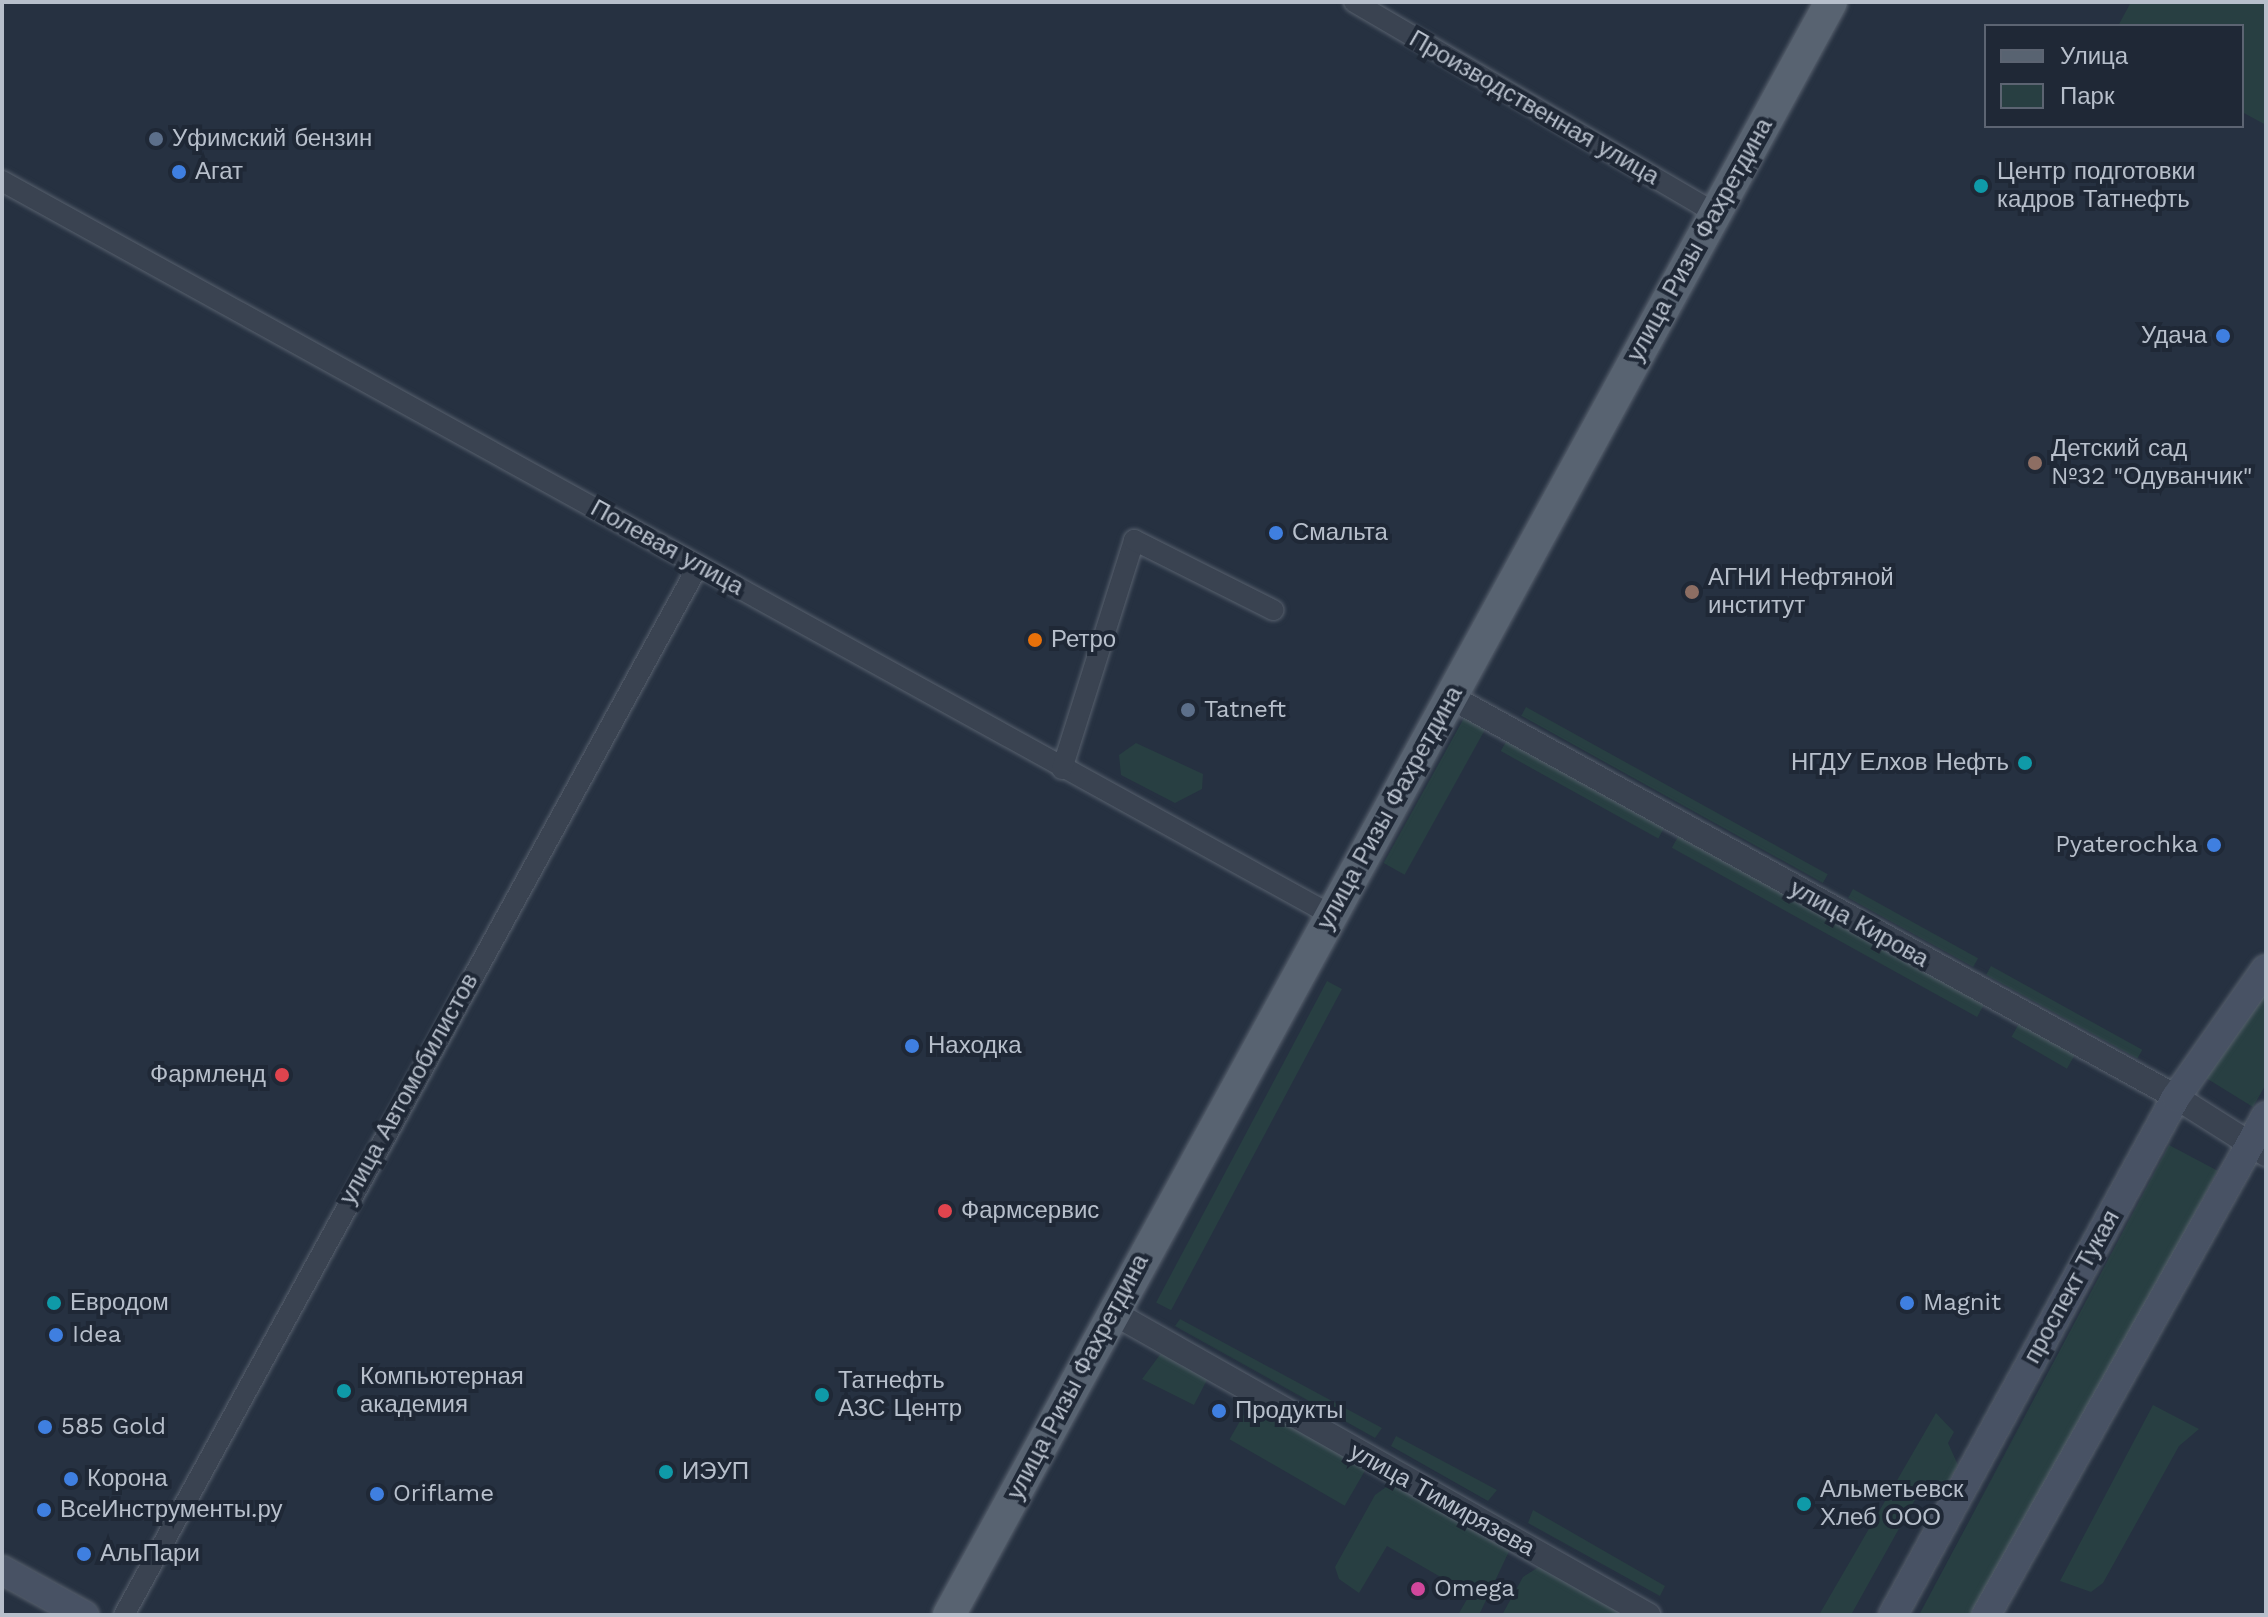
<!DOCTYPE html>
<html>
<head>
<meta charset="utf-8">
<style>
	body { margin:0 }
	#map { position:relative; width:2268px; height:1617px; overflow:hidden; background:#263141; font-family:"Work Sans",sans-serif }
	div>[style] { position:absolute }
	.green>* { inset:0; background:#283f42; transform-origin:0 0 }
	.roads { filter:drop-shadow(0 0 2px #58616e) drop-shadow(0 0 2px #58616e) }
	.minor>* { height:20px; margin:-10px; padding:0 10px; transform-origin:10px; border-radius:10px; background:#3a4351 }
	.tertiary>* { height:24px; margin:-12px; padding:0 12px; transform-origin:12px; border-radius:12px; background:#3a4351 }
	.secondary>* { height:28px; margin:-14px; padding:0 14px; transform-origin:14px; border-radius:14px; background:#485264 }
	.primary>* { height:32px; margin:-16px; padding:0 16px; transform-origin:16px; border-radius:16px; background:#586371 }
	.dots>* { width:22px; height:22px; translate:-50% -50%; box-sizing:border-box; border:4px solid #1f2836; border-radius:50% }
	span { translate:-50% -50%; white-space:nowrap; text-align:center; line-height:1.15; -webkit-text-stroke:8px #1f2836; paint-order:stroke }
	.street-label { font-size:24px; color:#b7bfcb }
	.poi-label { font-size:24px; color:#b7bfcb }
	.left { translate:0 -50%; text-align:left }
	.right { translate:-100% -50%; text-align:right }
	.frame { position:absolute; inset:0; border:4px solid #b7bfcb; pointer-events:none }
	.legend { position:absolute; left:1984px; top:24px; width:260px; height:104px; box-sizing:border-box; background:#1f2836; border:2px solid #5c6472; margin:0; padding:10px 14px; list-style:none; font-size:24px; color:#b7bfcb }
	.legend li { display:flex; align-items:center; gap:16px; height:40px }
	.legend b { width:40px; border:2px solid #5c6472 }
</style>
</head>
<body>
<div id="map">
	<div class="green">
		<div style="clip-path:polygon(2131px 2px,2266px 2px,2266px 125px,2242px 112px,2242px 26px,2118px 26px)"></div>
		<div style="left:1526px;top:707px;width:345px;height:10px;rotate:29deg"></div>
		<div style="left:1487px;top:726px;width:170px;height:24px;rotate:119deg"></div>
		<div style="left:1512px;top:731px;width:180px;height:23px;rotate:29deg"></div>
		<div style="clip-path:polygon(1136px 743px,1203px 774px,1202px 789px,1175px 803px,1121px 775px,1119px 755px)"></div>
		<div style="left:1684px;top:826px;width:349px;height:25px;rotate:29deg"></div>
		<div style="left:1853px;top:889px;width:143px;height:10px;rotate:29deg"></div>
		<div style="left:1991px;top:966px;width:173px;height:10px;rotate:29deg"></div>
		<div style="left:1327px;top:981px;width:17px;height:364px;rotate:28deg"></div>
		<div style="clip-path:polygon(2266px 987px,2266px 1084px,2253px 1107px,2206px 1078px)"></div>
		<div style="left:2024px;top:1015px;width:64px;height:25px;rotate:30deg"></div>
		<div style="left:2169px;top:1145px;width:55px;height:539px;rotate:28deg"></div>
		<div style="clip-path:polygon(1180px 1319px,1382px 1428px,1375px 1438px,1175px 1326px)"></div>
		<div style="clip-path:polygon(1162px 1352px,1208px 1378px,1194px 1405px,1142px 1379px)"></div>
		<div style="left:1251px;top:1402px;width:133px;height:43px;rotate:30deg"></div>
		<div style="clip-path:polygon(2153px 1405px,2199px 1429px,2179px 1446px,2103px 1583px,2091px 1592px,2060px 1581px)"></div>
		<div style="clip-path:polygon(1936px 1413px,1954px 1432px,1948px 1443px,1958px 1465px,1944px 1490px,1921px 1489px,1851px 1615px,1819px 1615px)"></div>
		<div style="clip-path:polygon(1396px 1436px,1497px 1490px,1488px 1501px,1391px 1446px)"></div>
		<div style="clip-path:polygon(1393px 1482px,1511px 1547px,1479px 1615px,1458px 1615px,1470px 1594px,1387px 1546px,1359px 1593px,1339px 1579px,1335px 1567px,1375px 1495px)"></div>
		<div style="clip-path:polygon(1533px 1510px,1665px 1586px,1660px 1596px,1528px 1523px)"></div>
		<div style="clip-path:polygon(1542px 1565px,1633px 1615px,1502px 1615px,1523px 1577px)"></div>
	</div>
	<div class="roads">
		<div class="minor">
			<div style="left:1354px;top:2px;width:418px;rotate:30.3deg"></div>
			<div style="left:2px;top:181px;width:1518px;rotate:28.91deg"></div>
			<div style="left:1062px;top:769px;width:240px;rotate:-72.5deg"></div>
			<div style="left:1134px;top:540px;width:156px;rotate:26.7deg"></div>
			<div style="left:124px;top:1615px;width:1196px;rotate:-61.31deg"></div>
		</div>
		<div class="tertiary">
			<div style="left:1451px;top:697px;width:828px;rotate:28.89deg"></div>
			<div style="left:2176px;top:1097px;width:107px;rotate:32.3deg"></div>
			<div style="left:1112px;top:1312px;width:616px;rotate:29.48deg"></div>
		</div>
		<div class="secondary">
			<div style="left:2px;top:1570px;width:94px;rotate:28.8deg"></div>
			<div style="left:1893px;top:1615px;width:590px;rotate:-61.35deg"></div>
			<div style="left:2176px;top:1097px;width:156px;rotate:-54.9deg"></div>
			<div style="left:1986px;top:1615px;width:572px;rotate:-60.7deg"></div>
		</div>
		<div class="primary">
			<div style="left:949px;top:1615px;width:1838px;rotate:-61.33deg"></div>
		</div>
	</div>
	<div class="dots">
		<div style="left:156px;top:139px;background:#5c6f8a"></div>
		<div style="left:179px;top:172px;background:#3f7fe0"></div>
		<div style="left:1981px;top:186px;background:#0f9aa8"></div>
		<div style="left:2223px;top:336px;background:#3f7fe0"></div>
		<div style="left:2035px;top:463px;background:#8d6e63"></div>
		<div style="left:1276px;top:533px;background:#3f7fe0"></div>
		<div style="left:1692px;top:592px;background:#8d6e63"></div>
		<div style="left:1035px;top:640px;background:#e8710a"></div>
		<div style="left:1188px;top:710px;background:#5c6f8a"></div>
		<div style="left:2025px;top:763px;background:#0f9aa8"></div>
		<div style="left:2214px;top:845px;background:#3f7fe0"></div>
		<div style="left:912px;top:1046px;background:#3f7fe0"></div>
		<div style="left:282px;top:1075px;background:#e0444e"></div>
		<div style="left:945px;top:1211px;background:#e0444e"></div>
		<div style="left:54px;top:1303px;background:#0f9aa8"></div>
		<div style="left:1907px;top:1303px;background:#3f7fe0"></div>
		<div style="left:56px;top:1335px;background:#3f7fe0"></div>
		<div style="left:344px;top:1391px;background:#0f9aa8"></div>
		<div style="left:822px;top:1395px;background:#0f9aa8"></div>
		<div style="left:1219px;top:1411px;background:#3f7fe0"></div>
		<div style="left:45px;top:1427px;background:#3f7fe0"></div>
		<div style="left:666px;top:1472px;background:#0f9aa8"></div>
		<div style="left:71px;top:1479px;background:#3f7fe0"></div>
		<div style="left:377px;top:1494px;background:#3f7fe0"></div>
		<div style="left:1804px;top:1504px;background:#0f9aa8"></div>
		<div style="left:44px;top:1510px;background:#3f7fe0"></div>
		<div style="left:84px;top:1554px;background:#3f7fe0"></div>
		<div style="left:1418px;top:1589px;background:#d1479c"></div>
	</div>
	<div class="street-label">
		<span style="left:1534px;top:108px;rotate:30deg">Производственная улица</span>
		<span style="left:1700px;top:240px;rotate:-61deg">улица Ризы Фахретдина</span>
		<span style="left:667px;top:548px;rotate:29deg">Полевая улица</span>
		<span style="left:1390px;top:808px;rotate:-61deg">улица Ризы Фахретдина</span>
		<span style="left:1859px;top:924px;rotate:29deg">улица Кирова</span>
		<span style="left:409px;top:1089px;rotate:-61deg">улица Автомобилистов</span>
		<span style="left:2072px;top:1287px;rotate:-61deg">проспект Тукая</span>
		<span style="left:1078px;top:1377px;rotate:-62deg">улица Ризы Фахретдина</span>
		<span style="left:1442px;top:1500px;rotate:29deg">улица Тимирязева</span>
	</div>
	<div class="poi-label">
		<span class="left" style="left:172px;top:139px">Уфимский бензин</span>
		<span class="left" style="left:195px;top:172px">Агат</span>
		<span class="left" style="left:1997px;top:186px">Центр подготовки<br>кадров Татнефть</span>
		<span class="right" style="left:2207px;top:336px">Удача</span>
		<span class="left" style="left:2051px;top:463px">Детский сад<br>№32 "Одуванчик"</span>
		<span class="left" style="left:1292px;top:533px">Смальта</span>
		<span class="left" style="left:1708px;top:592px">АГНИ Нефтяной<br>институт</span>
		<span class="left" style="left:1051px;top:640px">Ретро</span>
		<span class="left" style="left:1204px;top:710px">Tatneft</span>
		<span class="right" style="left:2009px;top:763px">НГДУ Елхов Нефть</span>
		<span class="right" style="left:2198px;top:845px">Pyaterochka</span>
		<span class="left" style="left:928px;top:1046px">Находка</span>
		<span class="right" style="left:266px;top:1075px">Фармленд</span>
		<span class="left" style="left:961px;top:1211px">Фармсервис</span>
		<span class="left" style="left:70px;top:1303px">Евродом</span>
		<span class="left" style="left:1923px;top:1303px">Magnit</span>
		<span class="left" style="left:72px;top:1335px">Idea</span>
		<span class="left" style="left:360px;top:1391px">Компьютерная<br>академия</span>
		<span class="left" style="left:838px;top:1395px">Татнефть<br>АЗС Центр</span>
		<span class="left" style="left:1235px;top:1411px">Продукты</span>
		<span class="left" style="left:61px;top:1427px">585 Gold</span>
		<span class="left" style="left:682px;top:1472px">ИЭУП</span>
		<span class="left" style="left:87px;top:1479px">Корона</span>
		<span class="left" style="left:1820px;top:1504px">Альметьевск<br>Хлеб ООО</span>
		<span class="left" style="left:393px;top:1494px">Oriflame</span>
		<span class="left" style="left:60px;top:1510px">ВсеИнструменты.ру</span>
		<span class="left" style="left:100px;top:1554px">АльПари</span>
		<span class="left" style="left:1434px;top:1589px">Omega</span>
	</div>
	<div class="frame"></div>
	<ul class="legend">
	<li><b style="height:10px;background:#586371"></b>Улица</li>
	<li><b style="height:22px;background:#283f42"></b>Парк</li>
	</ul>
</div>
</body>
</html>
